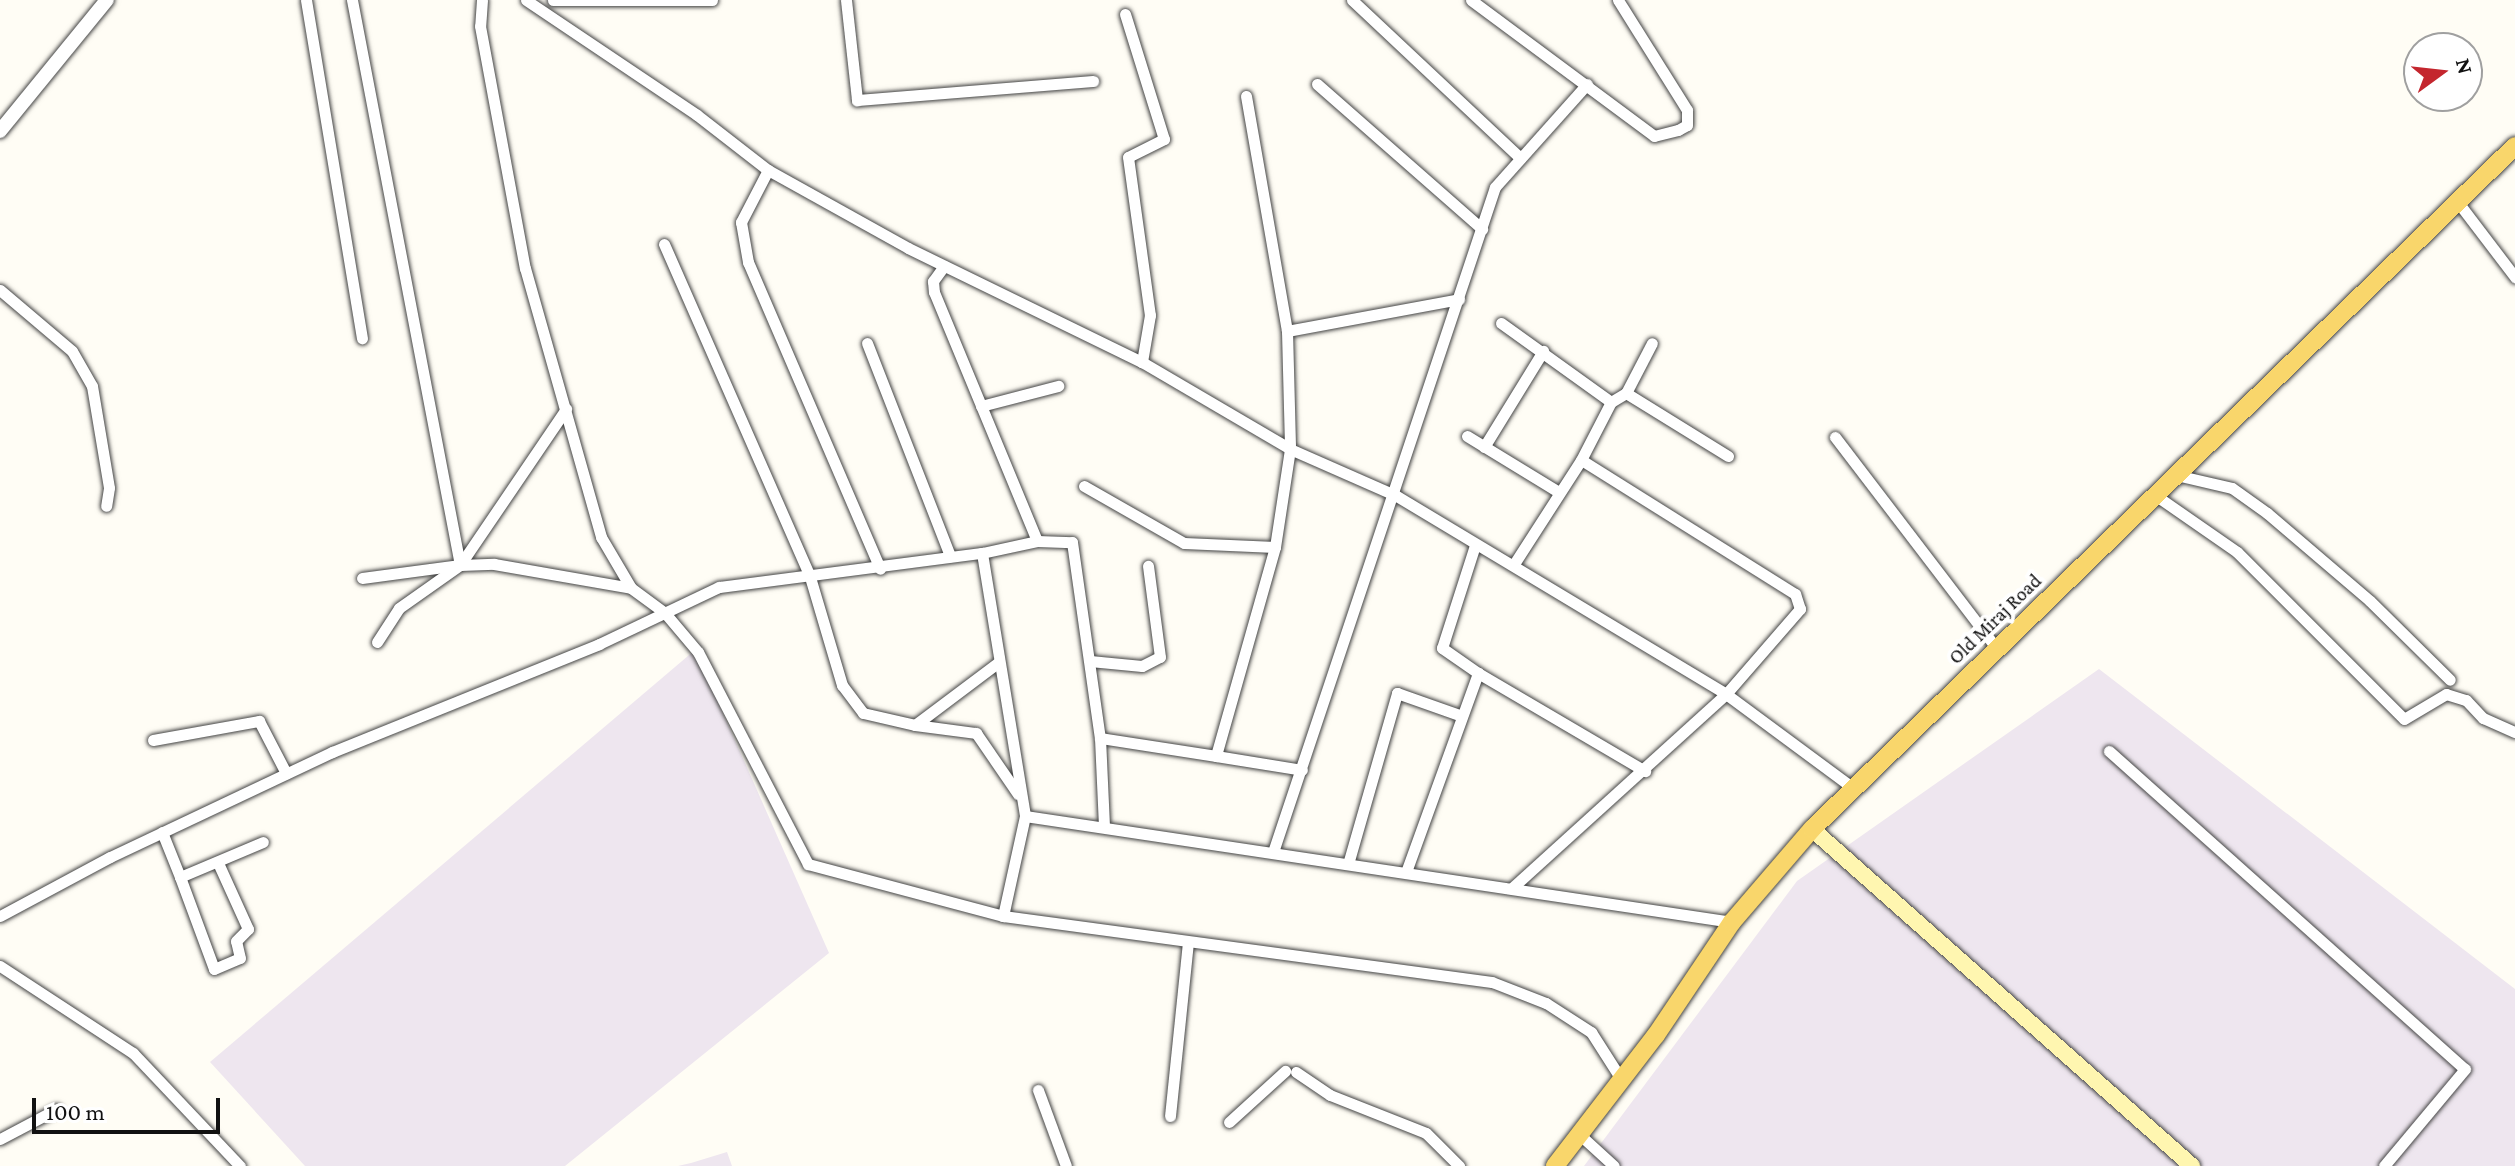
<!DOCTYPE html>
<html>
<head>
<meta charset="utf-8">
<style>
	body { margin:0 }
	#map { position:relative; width:2515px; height:1166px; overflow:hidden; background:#fffdf5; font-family:"Crimson Pro",serif }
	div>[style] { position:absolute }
	.industrial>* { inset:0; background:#eee6ef }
	.roads { filter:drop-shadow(0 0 2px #444) drop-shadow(0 0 2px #444) }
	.minor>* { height:11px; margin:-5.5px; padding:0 5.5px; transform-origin:5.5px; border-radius:5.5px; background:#fff }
	.tertiary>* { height:14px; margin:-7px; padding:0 7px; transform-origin:7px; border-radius:7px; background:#fff }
	.secondary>* { height:16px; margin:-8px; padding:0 8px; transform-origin:8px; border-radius:8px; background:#fff6b0 }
	.primary>* { height:18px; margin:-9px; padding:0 9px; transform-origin:9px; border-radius:9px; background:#f9d66b }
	span { translate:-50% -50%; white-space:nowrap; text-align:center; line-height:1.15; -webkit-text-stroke:8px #fff; paint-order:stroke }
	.street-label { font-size:20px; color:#111 }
	.north { position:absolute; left:2403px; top:32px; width:80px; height:80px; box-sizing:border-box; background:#fff; border:2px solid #a0a0a0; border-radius:50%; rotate:75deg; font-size:22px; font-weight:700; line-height:32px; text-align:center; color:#111 }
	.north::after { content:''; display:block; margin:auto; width:28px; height:36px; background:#c4262e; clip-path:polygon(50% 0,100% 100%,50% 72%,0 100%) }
	.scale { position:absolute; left:32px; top:1098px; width:188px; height:36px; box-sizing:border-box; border:4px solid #111; border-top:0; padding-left:10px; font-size:24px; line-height:28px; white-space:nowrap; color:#111; -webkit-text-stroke:6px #fff; paint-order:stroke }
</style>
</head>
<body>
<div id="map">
	<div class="industrial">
		<div style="clip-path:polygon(695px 650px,829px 953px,565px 1166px,305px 1166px,210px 1062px)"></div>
		<div style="clip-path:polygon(2099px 669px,2515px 989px,2515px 1166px,1584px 1166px,1797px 881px)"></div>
		<div style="clip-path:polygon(727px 1152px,732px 1166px,678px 1166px,691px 1163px)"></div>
	</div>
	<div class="roads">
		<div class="minor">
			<div style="left:306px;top:0;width:343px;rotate:80.6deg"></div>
			<div style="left:352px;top:0;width:575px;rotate:79.18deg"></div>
			<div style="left:482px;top:0;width:26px;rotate:94deg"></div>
			<div style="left:480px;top:26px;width:246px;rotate:79.5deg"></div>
			<div style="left:525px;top:268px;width:280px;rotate:74.2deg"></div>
			<div style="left:601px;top:537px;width:59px;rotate:59.5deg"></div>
			<div style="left:631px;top:588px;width:42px;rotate:36.3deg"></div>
			<div style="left:665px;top:613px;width:51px;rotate:49.8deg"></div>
			<div style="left:698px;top:652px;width:239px;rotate:62.6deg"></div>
			<div style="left:808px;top:864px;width:202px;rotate:14.9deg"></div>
			<div style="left:1003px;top:916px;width:493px;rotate:7.7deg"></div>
			<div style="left:1492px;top:982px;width:58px;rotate:21.3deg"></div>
			<div style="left:1546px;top:1003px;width:54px;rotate:32.8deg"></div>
			<div style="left:1591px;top:1032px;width:56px;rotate:57.4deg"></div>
			<div style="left:526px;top:0;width:206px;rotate:33.9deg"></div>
			<div style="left:697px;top:115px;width:90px;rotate:37.8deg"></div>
			<div style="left:768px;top:170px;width:160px;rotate:29.1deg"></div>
			<div style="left:908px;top:248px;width:260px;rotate:26deg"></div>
			<div style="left:1142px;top:362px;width:172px;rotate:30.4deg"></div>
			<div style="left:1290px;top:449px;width:115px;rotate:23.7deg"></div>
			<div style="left:1395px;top:495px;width:386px;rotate:31deg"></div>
			<div style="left:1726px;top:694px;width:158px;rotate:36.5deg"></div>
			<div style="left:553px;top:0;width:159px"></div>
			<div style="left:846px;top:0;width:101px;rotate:83.7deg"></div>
			<div style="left:857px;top:100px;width:237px;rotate:-4.6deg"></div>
			<div style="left:1352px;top:0;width:231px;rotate:43.2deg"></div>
			<div style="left:1471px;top:0;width:228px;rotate:36.6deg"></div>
			<div style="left:1654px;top:136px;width:25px;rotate:-14deg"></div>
			<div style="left:1678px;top:130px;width:10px;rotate:-29deg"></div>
			<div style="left:1687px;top:125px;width:15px;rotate:-90deg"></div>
			<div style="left:1687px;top:110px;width:130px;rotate:-122.1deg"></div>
			<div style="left:1125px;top:14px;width:131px;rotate:72.7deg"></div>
			<div style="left:1164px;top:139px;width:40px;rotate:153.4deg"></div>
			<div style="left:1128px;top:157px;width:160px;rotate:82.1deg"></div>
			<div style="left:1150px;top:315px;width:48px;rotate:99.7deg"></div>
			<div style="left:1317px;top:84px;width:220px;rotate:41.3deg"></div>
			<div style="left:1246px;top:96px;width:239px;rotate:80.1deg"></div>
			<div style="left:1287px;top:331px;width:118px;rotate:88.5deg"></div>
			<div style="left:1290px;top:449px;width:99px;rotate:98.7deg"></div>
			<div style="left:1275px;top:547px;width:217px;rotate:105.8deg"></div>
			<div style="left:1216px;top:756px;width:87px;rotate:9.2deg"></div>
			<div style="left:768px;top:170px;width:59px;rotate:117.4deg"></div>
			<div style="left:741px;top:222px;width:41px;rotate:80.1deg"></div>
			<div style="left:748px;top:262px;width:334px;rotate:66.7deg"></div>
			<div style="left:2457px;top:201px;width:96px;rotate:52.7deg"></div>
			<div style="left:664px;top:244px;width:364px;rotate:66.3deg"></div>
			<div style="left:810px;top:577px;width:113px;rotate:73.5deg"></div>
			<div style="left:842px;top:685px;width:35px;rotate:53deg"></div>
			<div style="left:863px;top:713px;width:53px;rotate:13deg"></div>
			<div style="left:915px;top:725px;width:105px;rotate:-36.9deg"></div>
			<div style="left:944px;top:266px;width:19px;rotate:126deg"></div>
			<div style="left:933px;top:281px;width:11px;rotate:85deg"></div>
			<div style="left:934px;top:292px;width:269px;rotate:67.5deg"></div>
			<div style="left:0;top:290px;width:94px;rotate:40.3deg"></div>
			<div style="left:72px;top:351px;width:40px;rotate:60.3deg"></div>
			<div style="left:92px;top:386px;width:103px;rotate:80.5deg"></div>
			<div style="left:109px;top:488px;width:18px;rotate:99deg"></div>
			<div style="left:1501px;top:323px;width:135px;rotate:35.7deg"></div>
			<div style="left:1287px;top:331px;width:175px;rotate:-10.5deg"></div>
			<div style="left:867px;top:343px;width:229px;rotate:68.7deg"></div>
			<div style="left:1626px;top:393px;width:120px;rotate:31.7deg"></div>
			<div style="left:981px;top:406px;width:80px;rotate:-14.6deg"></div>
			<div style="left:1467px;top:436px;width:105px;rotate:31.4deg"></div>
			<div style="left:1835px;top:437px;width:267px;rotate:52.6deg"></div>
			<div style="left:1484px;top:447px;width:113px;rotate:-58.4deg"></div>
			<div style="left:2176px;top:475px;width:57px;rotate:13.1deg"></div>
			<div style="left:2232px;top:488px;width:43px;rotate:35.5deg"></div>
			<div style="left:2267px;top:513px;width:135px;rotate:40.5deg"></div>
			<div style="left:2370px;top:601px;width:112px;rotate:44.6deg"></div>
			<div style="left:1084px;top:486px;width:115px;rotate:29.7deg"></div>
			<div style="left:1184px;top:543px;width:91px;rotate:2.5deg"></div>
			<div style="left:2155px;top:495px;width:100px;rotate:34.8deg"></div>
			<div style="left:2237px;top:552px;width:236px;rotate:45deg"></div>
			<div style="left:2404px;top:719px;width:49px;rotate:-30.8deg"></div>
			<div style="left:2446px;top:694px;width:21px;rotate:17deg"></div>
			<div style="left:2466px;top:700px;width:25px;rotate:47deg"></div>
			<div style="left:2483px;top:718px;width:35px;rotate:24deg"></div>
			<div style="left:982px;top:553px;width:56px;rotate:-12.3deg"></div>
			<div style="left:1037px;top:541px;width:35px;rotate:2deg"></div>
			<div style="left:1072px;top:542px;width:198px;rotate:81.9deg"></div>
			<div style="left:1100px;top:738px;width:89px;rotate:87.4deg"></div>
			<div style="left:1514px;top:564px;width:124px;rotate:-57.2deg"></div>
			<div style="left:1581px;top:460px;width:65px;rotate:-62.7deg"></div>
			<div style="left:1611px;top:402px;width:17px;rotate:-31deg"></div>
			<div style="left:1626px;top:393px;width:56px;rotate:-62.5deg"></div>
			<div style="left:362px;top:578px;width:99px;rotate:-7.6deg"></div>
			<div style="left:460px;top:565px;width:189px;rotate:-55.8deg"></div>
			<div style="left:377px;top:642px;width:40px;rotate:-57.1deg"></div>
			<div style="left:399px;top:608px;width:75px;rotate:-35.2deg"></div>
			<div style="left:460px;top:565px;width:34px;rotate:-2deg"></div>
			<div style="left:494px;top:564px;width:139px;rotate:9.9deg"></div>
			<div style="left:1090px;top:661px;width:52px;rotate:5.5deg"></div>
			<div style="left:1142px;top:666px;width:20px;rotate:-27deg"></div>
			<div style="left:1160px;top:657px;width:92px;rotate:-97.5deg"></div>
			<div style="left:1478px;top:673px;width:194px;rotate:30.4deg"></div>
			<div style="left:915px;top:725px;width:62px;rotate:7.5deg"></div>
			<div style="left:976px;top:733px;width:74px;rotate:55.5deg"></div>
			<div style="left:1100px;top:738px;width:117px;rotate:8.8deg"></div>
			<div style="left:153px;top:740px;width:108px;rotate:-10.2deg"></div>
			<div style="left:259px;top:721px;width:59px;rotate:62.6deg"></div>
			<div style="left:2109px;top:751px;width:477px;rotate:41.8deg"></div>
			<div style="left:2465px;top:1069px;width:126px;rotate:129.9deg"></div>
			<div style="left:162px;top:832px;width:48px;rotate:68.2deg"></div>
			<div style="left:180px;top:877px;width:90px;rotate:-22.9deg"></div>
			<div style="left:1273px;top:852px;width:701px;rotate:-71.54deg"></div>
			<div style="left:1495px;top:187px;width:138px;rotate:-48.2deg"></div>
			<div style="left:1348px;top:864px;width:178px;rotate:-74deg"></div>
			<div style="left:1397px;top:693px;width:69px;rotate:19.5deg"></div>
			<div style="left:1406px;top:872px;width:212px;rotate:-70.1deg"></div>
			<div style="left:1478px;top:673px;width:44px;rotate:-145.2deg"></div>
			<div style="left:1442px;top:648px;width:108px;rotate:-72.2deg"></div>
			<div style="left:180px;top:877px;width:98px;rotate:69.7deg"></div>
			<div style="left:214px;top:969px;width:28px;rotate:-23deg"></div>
			<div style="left:240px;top:958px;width:17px;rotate:-103deg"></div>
			<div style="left:236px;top:941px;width:17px;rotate:-45deg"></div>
			<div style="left:248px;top:929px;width:70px;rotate:-114.4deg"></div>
			<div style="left:1512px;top:888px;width:289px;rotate:-42.2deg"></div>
			<div style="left:1726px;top:694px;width:113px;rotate:-49deg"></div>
			<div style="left:1800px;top:609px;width:16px;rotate:-108deg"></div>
			<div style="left:1795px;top:594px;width:252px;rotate:-147.9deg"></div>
			<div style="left:0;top:916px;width:125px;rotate:-28.2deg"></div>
			<div style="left:110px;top:857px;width:246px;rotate:-25.3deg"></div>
			<div style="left:332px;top:752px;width:288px;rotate:-22deg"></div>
			<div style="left:599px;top:644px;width:133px;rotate:-25.4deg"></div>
			<div style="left:719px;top:587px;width:265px;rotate:-7.4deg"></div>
			<div style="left:982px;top:553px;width:266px;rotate:80.7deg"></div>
			<div style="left:1025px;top:816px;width:715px;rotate:8.53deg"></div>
			<div style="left:1003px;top:916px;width:102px;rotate:-77.6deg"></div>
			<div style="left:0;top:966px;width:159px;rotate:33.2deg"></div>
			<div style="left:133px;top:1053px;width:156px;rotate:46.6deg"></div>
			<div style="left:1296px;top:1072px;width:41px;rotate:34.1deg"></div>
			<div style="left:1330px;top:1095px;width:103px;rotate:21.6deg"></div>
			<div style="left:1426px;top:1133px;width:47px;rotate:45deg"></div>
			<div style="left:1038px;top:1090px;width:81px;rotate:69.8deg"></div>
			<div style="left:1170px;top:1116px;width:174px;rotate:-84.1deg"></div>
			<div style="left:1229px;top:1122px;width:76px;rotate:-42.3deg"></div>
			<div style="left:1579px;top:1134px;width:47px;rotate:42.4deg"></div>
			<div style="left:0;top:1139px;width:64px;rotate:-27.8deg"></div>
		</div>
		<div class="tertiary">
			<div style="left:0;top:131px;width:169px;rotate:-50.8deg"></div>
		</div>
		<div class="secondary">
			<div style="left:1812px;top:829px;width:508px;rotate:41.57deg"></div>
		</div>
		<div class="primary">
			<div style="left:1555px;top:1166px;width:165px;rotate:-52.4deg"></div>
			<div style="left:1656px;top:1035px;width:136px;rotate:-56.1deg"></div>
			<div style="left:1732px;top:922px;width:123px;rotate:-49.3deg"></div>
			<div style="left:1812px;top:829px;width:980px;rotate:-44.17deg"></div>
		</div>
	</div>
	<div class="street-label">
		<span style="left:1995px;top:619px;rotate:-44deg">Old Miraj Road</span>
	</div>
	<div class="north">N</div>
	<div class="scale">100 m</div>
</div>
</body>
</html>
